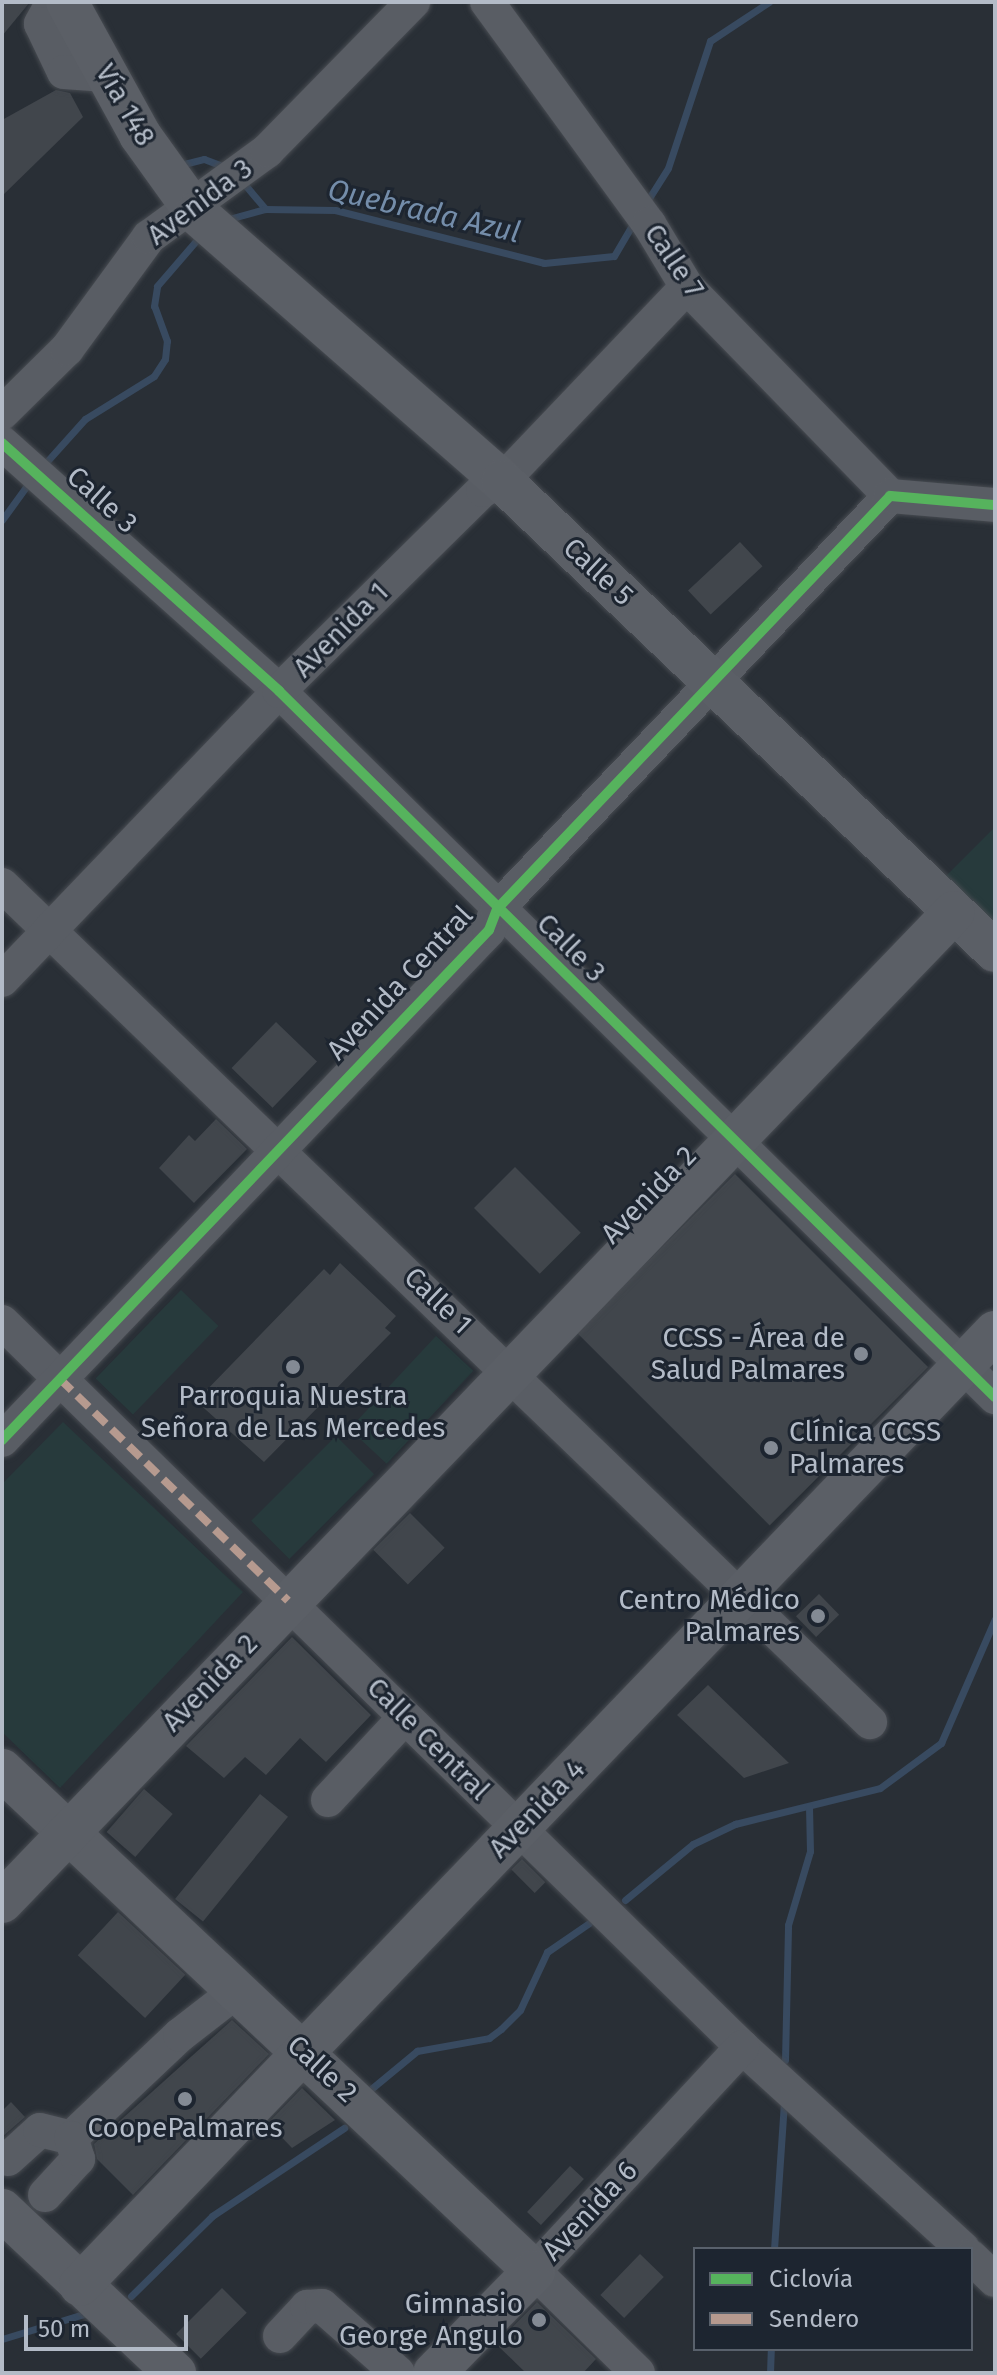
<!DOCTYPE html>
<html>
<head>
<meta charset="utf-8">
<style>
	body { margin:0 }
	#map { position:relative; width:997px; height:2375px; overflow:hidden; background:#292f36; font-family:"Fira Sans",sans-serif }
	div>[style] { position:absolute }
	.green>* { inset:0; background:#273a3c; transform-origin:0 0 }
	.stream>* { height:7px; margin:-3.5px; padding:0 3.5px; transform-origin:3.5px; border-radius:3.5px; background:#384a60 }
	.building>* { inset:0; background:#41464c; transform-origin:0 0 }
	.roads { filter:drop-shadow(0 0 2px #474b51) drop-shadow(0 0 2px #474b51) }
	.minor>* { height:34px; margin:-17px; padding:0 17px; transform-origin:17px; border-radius:17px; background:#595d64 }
	.major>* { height:42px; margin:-21px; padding:0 21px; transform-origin:21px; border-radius:21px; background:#5b5f66 }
	.quiet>* { height:8px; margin-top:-4px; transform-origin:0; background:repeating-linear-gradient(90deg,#b69a8f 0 16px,transparent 0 24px) }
	.cycleway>* { height:10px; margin:-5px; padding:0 5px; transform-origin:5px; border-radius:5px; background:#56b35d }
	.dots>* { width:22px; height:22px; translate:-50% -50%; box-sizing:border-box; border:4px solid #1d2530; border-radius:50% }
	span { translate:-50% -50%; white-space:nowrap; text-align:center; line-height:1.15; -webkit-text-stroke:6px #1d2530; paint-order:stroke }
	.street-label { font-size:28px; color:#b3bbc7 }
	.poi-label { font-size:28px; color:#b3bbc7 }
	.right { translate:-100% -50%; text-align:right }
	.left { translate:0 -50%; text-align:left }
	.water-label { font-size:30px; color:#748daa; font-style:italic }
	.frame { position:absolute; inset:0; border:4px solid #b3bbc7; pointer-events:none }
	.legend { position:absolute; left:693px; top:2247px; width:280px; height:104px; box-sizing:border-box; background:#1d2530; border:2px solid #59616c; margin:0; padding:10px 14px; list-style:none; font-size:24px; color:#b3bbc7 }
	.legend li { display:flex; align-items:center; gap:16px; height:40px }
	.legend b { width:40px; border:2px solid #59616c }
	.scale { position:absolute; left:24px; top:2315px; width:164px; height:36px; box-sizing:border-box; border:4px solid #b3bbc7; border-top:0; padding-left:10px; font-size:24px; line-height:28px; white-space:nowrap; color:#b3bbc7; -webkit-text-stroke:6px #1d2530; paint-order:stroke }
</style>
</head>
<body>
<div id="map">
	<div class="green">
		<div style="clip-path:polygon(995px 827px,995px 922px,945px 877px)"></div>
		<div style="left:181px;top:1290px;width:52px;height:123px;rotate:44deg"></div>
		<div style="left:436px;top:1336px;width:51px;height:127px;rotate:43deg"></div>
		<div style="clip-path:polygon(63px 1422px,243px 1592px,60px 1788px,2px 1732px,2px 1484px)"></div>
		<div style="left:336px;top:1436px;width:54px;height:120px;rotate:45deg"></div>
	</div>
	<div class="stream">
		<div style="left:180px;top:165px;width:25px;rotate:-14deg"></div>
		<div style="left:204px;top:159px;width:22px;rotate:21deg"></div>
		<div style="left:241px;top:180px;width:38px;rotate:50deg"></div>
		<div style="left:646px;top:203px;width:41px;rotate:-57.8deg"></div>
		<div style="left:668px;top:168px;width:134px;rotate:-71.7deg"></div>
		<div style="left:710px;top:41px;width:71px;rotate:-33.5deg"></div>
		<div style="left:225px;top:220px;width:41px;rotate:-15.4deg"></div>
		<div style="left:265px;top:209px;width:70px;rotate:0.8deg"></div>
		<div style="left:335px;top:210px;width:216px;rotate:14.2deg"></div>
		<div style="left:544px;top:263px;width:70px;rotate:-5.7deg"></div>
		<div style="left:614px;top:256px;width:42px;rotate:-59.7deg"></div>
		<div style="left:41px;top:468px;width:66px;rotate:-48.1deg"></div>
		<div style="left:85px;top:419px;width:81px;rotate:-31.9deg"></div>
		<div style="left:154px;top:376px;width:20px;rotate:-57deg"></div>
		<div style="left:165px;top:359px;width:18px;rotate:-84deg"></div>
		<div style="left:167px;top:341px;width:37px;rotate:-110deg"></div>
		<div style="left:154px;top:306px;width:20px;rotate:-81deg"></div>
		<div style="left:157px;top:286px;width:67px;rotate:-49.2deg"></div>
		<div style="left:2px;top:520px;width:49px;rotate:-54.1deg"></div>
		<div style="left:625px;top:1900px;width:88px;rotate:-39.5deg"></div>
		<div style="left:693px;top:1844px;width:47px;rotate:-25.5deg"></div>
		<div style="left:735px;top:1824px;width:149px;rotate:-13.9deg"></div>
		<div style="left:880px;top:1788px;width:76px;rotate:-36.4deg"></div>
		<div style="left:941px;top:1743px;width:135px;rotate:-66.5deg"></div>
		<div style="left:785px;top:2060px;width:135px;rotate:-88.7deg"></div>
		<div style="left:788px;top:1925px;width:77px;rotate:-73.4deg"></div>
		<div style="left:810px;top:1851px;width:45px;rotate:-91.3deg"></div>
		<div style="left:371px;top:2089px;width:60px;rotate:-39.6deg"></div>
		<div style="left:417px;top:2051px;width:73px;rotate:-10.2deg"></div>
		<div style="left:489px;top:2038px;width:15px;rotate:-37deg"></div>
		<div style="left:501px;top:2029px;width:27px;rotate:-45deg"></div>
		<div style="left:520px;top:2010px;width:64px;rotate:-65deg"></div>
		<div style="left:547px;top:1952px;width:51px;rotate:-34.6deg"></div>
		<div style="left:774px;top:2249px;width:145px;rotate:-86.1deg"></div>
		<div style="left:131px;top:2296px;width:114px;rotate:-44.6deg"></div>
		<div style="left:212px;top:2216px;width:159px;rotate:-33.7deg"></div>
		<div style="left:2px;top:2339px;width:86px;rotate:-17deg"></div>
		<div style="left:770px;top:2373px;width:24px;rotate:-88deg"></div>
	</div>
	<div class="building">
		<div style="clip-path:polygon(2px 2px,30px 2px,2px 36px)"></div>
		<div style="clip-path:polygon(56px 90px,70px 93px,83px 117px,2px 196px,2px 120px)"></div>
		<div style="left:740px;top:542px;width:33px;height:71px;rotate:47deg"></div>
		<div style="left:276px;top:1022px;width:57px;height:64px;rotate:44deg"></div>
		<div style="clip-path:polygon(216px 1119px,247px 1149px,194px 1203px,159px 1168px,189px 1135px,195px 1141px)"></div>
		<div style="left:515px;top:1167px;width:93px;height:58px;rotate:45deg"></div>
		<div style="left:735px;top:1174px;width:273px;height:224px;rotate:45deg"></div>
		<div style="clip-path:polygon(340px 1263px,396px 1316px,385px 1328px,391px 1333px,264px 1462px,196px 1401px,324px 1269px,330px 1275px)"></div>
		<div style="left:410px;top:1513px;width:49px;height:52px;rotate:45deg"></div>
		<div style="left:819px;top:1594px;width:29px;height:32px;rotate:46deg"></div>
		<div style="clip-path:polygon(292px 1637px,371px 1715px,326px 1762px,300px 1738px,266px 1775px,245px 1757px,224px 1778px,186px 1746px)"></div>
		<div style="clip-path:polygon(708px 1685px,789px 1763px,744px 1778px,677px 1715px)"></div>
		<div style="left:144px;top:1789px;width:38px;height:57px;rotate:41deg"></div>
		<div style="left:260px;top:1794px;width:36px;height:135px;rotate:39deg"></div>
		<div style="left:522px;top:1859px;width:33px;height:15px;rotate:45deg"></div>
		<div style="left:118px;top:1912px;width:92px;height:59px;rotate:43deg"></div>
		<div style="clip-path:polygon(232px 2020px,269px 2054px,133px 2195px,97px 2159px,94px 2144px)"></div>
		<div style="clip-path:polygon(302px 2088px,335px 2120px,292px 2148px,268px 2123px)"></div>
		<div style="clip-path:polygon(11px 2102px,25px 2117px,2px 2137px,2px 2111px)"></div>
		<div style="left:570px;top:2166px;width:19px;height:63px;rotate:43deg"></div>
		<div style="left:640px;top:2254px;width:33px;height:57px;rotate:44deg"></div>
		<div style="left:222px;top:2288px;width:35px;height:65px;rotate:45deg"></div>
		<div style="clip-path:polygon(537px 2302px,596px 2359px,583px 2373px,526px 2373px,496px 2344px)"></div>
	</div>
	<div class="roads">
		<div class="minor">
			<div style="left:53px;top:2px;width:25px;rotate:119deg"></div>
			<div style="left:41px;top:24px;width:53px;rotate:64.4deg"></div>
			<div style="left:64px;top:72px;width:42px;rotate:4.1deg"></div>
			<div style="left:487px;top:2px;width:275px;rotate:53.9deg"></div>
			<div style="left:649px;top:224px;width:74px;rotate:58.9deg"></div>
			<div style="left:687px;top:287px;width:291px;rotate:45.8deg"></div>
			<div style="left:2px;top:413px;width:91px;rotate:-44.6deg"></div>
			<div style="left:67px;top:349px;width:139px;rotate:-53.8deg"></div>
			<div style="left:149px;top:237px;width:146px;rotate:-36.1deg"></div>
			<div style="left:267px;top:151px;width:209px;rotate:-45.6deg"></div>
			<div style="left:2px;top:443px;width:372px;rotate:41.8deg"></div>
			<div style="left:279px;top:691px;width:1006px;rotate:44.6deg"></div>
			<div style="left:2px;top:885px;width:1206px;rotate:43.96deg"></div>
			<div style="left:2px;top:980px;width:400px;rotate:-46.2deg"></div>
			<div style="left:279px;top:691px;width:286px;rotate:-44.6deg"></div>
			<div style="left:483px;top:490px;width:21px;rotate:-25deg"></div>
			<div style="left:502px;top:481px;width:268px;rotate:-46.4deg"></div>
			<div style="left:2px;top:1322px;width:1036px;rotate:44.41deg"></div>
			<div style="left:742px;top:2047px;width:299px;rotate:42.4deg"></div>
			<div style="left:2px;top:1440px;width:705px;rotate:-46.32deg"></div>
			<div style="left:489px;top:930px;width:22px;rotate:-69deg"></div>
			<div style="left:497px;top:909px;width:570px;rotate:-46.42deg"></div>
			<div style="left:890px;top:496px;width:105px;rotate:4.9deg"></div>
			<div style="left:328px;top:1800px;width:113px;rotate:-47.1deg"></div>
			<div style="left:71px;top:2138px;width:150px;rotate:-43.4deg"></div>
			<div style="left:180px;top:2035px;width:73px;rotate:-37.8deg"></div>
			<div style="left:8px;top:2159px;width:43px;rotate:-42.2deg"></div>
			<div style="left:40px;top:2130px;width:32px;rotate:14deg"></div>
			<div style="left:45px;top:2195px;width:49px;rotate:-47.5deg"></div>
			<div style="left:78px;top:2159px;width:22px;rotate:-108deg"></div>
			<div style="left:971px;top:2257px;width:33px;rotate:44deg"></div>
			<div style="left:280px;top:2336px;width:40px;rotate:-47deg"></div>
			<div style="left:307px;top:2307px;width:15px;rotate:-4deg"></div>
			<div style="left:322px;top:2306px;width:101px;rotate:41.4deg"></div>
			<div style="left:638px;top:2373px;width:146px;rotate:-135.6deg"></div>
			<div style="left:534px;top:2271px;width:306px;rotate:-47.1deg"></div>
		</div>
		<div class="major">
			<div style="left:67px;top:2px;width:152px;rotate:61.2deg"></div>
			<div style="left:140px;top:135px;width:96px;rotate:54.3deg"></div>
			<div style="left:196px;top:213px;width:407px;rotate:41.2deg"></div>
			<div style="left:502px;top:481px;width:681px;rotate:43.63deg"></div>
			<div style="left:2px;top:1770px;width:731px;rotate:43.28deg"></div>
			<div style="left:534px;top:2271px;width:143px;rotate:134.4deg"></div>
			<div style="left:2px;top:1902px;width:1373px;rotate:-46.12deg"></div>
			<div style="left:2px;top:2210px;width:238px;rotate:43.3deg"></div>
			<div style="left:80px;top:2285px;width:1321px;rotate:-46.17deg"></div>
		</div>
	</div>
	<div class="quiet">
		<div style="left:60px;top:1379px;width:318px;rotate:44.2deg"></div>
	</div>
	<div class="cycleway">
		<div style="left:2px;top:443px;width:372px;rotate:41.8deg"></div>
		<div style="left:279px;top:691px;width:1006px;rotate:44.6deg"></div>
		<div style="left:2px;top:1440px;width:705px;rotate:-46.32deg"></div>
		<div style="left:489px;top:930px;width:22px;rotate:-69deg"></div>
		<div style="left:497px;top:909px;width:570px;rotate:-46.42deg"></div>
		<div style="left:890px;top:496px;width:105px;rotate:4.9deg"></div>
	</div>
	<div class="dots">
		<div style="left:861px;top:1354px;background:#838a94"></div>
		<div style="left:293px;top:1367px;background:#838a94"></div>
		<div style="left:771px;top:1448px;background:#838a94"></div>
		<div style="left:818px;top:1616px;background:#838a94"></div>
		<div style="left:185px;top:2099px;background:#838a94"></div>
		<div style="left:539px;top:2320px;background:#838a94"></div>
	</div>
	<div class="street-label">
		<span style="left:125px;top:105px;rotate:60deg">Vía 148</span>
		<span style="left:200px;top:202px;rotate:-37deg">Avenida 3</span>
		<span style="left:674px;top:261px;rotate:56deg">Calle 7</span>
		<span style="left:102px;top:500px;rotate:42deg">Calle 3</span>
		<span style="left:598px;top:572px;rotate:43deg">Calle 5</span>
		<span style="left:341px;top:630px;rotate:-45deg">Avenida 1</span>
		<span style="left:571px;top:948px;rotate:45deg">Calle 3</span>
		<span style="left:400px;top:983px;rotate:-47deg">Avenida Central</span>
		<span style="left:649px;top:1195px;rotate:-46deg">Avenida 2</span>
		<span style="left:438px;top:1301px;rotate:44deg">Calle 1</span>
		<span style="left:210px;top:1683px;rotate:-46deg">Avenida 2</span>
		<span style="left:428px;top:1739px;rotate:45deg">Calle Central</span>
		<span style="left:537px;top:1809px;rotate:-46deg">Avenida 4</span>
		<span style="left:322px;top:2069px;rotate:43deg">Calle 2</span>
		<span style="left:590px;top:2211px;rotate:-47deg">Avenida 6</span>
	</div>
	<div class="poi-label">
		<span class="right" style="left:845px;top:1354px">CCSS - Área de<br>Salud Palmares</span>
		<span style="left:293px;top:1412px">Parroquia Nuestra<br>Señora de Las Mercedes</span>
		<span class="left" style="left:789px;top:1448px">Clínica CCSS<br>Palmares</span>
		<span class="right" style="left:800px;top:1616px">Centro Médico<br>Palmares</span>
		<span style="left:185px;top:2128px">CoopePalmares</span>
		<span class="right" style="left:523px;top:2320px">Gimnasio<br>George Angulo</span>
	</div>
	<div class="water-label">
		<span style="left:424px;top:211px;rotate:13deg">Quebrada Azul</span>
	</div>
	<div class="frame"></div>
	<ul class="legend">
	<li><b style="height:10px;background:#56b35d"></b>Ciclovía</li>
	<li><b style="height:10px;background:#b69a8f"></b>Sendero</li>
	</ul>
	<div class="scale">50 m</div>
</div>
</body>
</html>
